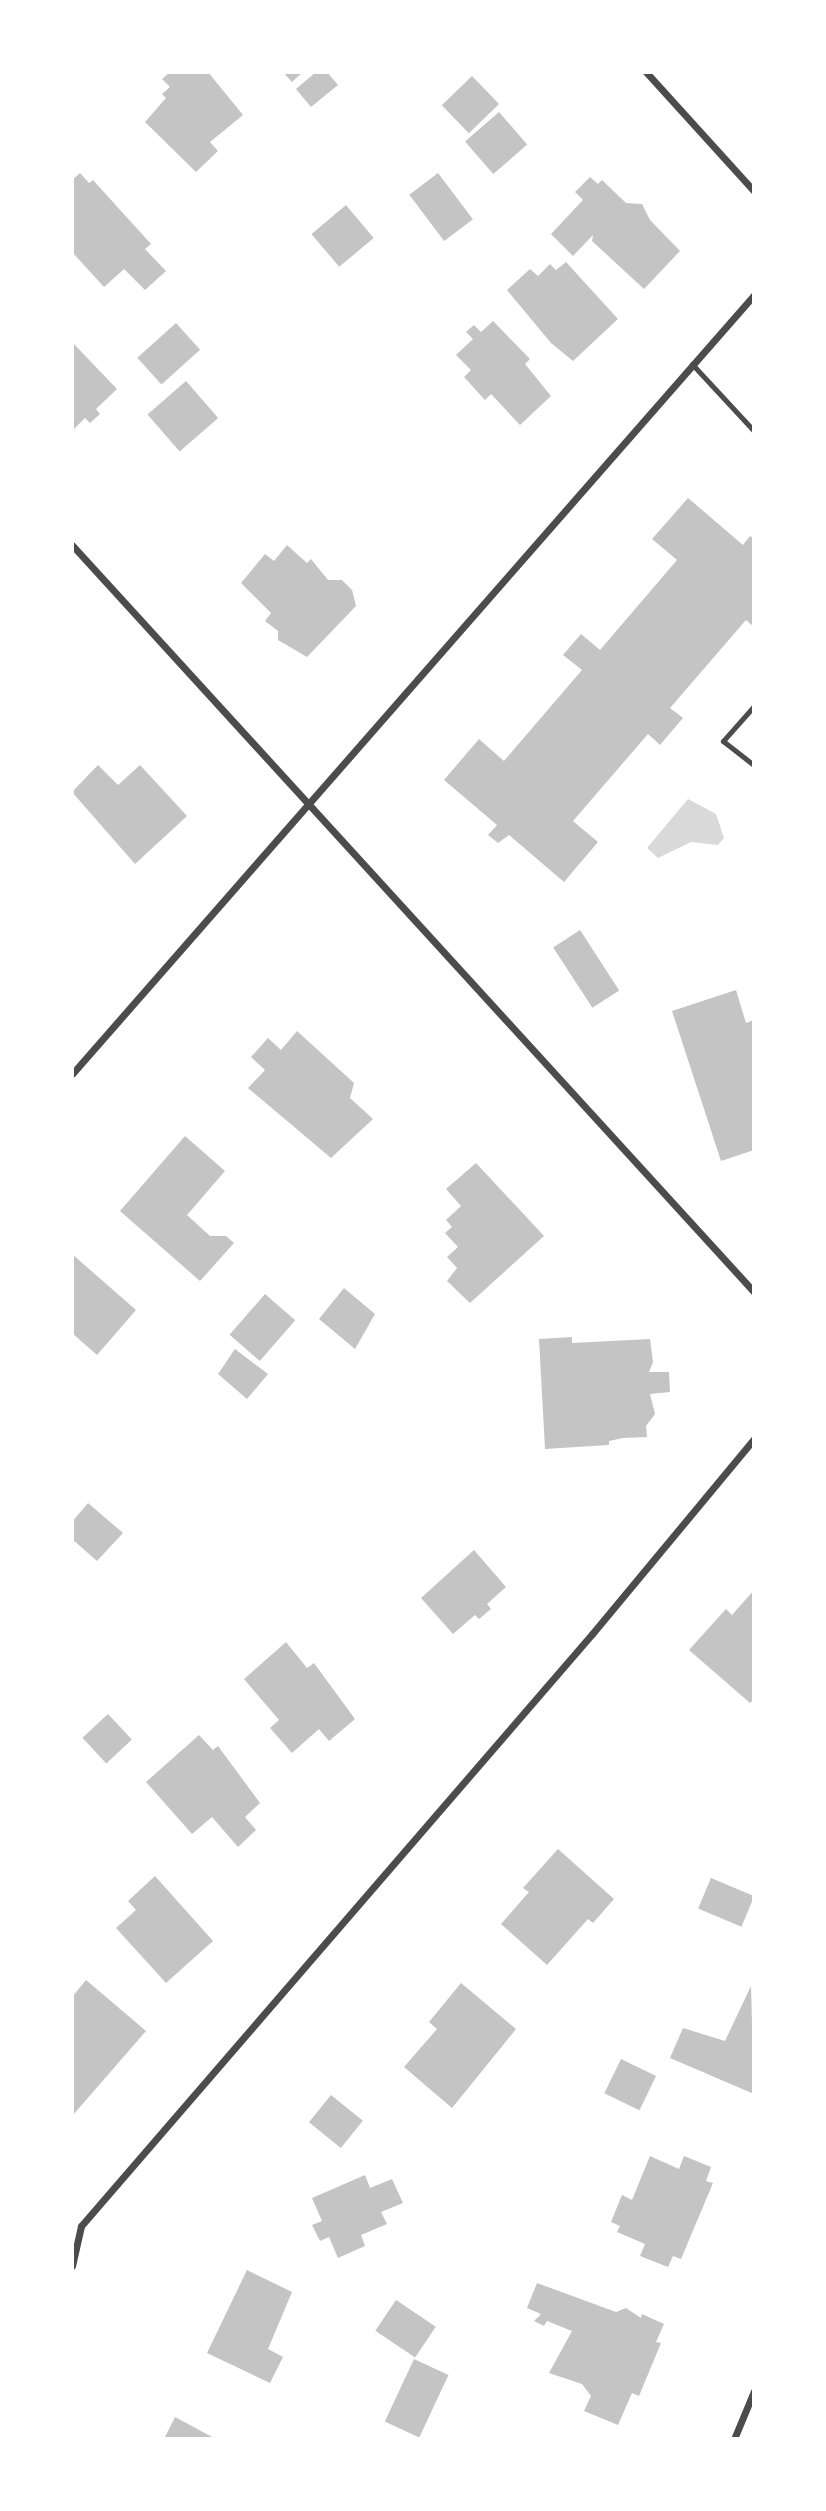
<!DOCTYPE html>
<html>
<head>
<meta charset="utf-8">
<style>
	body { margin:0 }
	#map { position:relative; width:826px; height:2511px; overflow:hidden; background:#fff; font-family:"Fira Sans",sans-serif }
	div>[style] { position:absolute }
	.water>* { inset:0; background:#d9d9d9 }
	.building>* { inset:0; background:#c4c4c4; transform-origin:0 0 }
	.service>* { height:5px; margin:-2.5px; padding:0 2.5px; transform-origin:2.5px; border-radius:2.5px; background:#4c4c4c }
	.minor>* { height:7px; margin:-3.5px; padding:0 3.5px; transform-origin:3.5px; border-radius:3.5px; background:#4c4c4c }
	span { translate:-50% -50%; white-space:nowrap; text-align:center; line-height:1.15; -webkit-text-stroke:5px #fff; paint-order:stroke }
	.frame { position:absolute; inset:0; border:74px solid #fff; pointer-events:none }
</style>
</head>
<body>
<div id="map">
	<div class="water">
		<div style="clip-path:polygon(688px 799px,716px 814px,724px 838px,718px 845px,691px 842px,658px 858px,647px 848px)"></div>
	</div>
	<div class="building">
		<div style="clip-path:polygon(170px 72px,208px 72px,243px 115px,210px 142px,218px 151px,196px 172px,145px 122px,166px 98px,162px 94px,170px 87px,162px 79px)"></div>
		<div style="clip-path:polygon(283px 72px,303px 72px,292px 82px)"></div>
		<div style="clip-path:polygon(316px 72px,327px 72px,338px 85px,311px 107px,296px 89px)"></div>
		<div style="left:472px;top:76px;width:39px;height:42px;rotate:46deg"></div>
		<div style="left:499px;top:112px;width:43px;height:45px;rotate:49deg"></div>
		<div style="clip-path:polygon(80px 173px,89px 183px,93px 180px,151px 244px,145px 249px,166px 271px,145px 290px,124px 269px,104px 287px,72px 252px,72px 180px)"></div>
		<div style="left:438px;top:173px;width:58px;height:36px;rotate:53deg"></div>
		<div style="clip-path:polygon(590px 177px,598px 184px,602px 180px,626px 203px,642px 204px,650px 220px,680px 251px,644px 289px,592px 241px,593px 235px,573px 256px,551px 234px,583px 200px,575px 192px)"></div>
		<div style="left:346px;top:205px;width:43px;height:45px;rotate:50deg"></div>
		<div style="clip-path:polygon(566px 262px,618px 319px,573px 361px,551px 343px,507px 290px,530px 269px,538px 276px,550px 264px,556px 270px)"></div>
		<div style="clip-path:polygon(493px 321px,530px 359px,525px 364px,551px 396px,520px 425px,491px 394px,485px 400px,464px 377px,471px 370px,456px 355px,473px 339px,466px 332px,474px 325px,481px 332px)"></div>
		<div style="left:176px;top:323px;width:36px;height:52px;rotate:48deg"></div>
		<div style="clip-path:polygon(72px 342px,117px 389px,96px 409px,100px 414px,90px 423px,85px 418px,72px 431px)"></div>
		<div style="left:186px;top:381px;width:49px;height:51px;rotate:49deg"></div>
		<div style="clip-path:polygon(688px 498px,743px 545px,750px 536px,754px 539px,754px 627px,746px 620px,670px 708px,683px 718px,660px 745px,648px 734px,573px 821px,598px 842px,564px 882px,509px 835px,498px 843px,488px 835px,497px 825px,444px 780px,479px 739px,504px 761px,582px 670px,563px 655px,581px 634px,600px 650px,677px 560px,652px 539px)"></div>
		<div style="clip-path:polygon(287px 545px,307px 563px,311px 559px,328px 580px,342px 580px,352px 590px,356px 606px,307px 657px,278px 640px,278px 631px,265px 621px,271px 613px,241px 583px,265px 554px,274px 561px)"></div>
		<div style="clip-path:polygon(98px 765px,118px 785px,140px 765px,187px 816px,135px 864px,72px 792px)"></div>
		<div style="left:580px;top:930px;width:72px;height:32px;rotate:57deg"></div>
		<div style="clip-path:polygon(736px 990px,746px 1023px,754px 1020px,754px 1150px,721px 1161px,672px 1011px)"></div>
		<div style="clip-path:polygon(297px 1031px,354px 1083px,350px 1098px,373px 1119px,331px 1158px,248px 1088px,265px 1070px,251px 1057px,268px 1038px,281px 1050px)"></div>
		<div style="clip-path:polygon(185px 1136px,225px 1171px,187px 1215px,210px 1236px,226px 1236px,234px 1243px,200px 1281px,120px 1211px)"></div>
		<div style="clip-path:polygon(476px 1163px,544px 1236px,470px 1303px,447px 1281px,457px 1268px,447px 1257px,458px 1247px,445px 1233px,452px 1227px,446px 1220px,461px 1206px,446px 1189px)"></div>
		<div style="clip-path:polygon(72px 1254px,136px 1310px,97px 1355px,72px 1333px)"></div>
		<div style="clip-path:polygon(344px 1288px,375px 1314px,355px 1349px,319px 1319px)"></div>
		<div style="left:265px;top:1294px;width:40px;height:54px;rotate:41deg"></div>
		<div style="clip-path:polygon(572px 1337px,572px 1343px,650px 1339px,653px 1362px,649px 1372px,669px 1372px,670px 1392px,650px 1394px,655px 1414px,646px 1426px,647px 1437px,623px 1438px,609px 1441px,609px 1445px,545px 1449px,539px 1339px)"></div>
		<div style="clip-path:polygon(235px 1349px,268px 1374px,247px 1399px,218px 1374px)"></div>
		<div style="clip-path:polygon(88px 1503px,123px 1533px,97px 1561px,72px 1539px,72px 1522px)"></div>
		<div style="clip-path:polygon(474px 1550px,506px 1587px,487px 1604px,491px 1609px,479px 1619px,475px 1615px,453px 1634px,421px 1598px)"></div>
		<div style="clip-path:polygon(754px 1590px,754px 1699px,750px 1703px,689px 1650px,726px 1609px,732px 1615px)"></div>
		<div style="clip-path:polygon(286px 1642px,307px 1668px,314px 1663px,355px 1719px,329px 1741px,319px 1729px,292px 1753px,270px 1728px,279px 1720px,244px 1679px)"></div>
		<div style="left:108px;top:1714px;width:35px;height:35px;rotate:47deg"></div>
		<div style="clip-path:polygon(199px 1735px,213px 1750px,218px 1746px,260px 1803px,245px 1817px,256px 1830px,238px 1847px,212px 1817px,192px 1834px,146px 1782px)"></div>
		<div style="clip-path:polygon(558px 1849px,614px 1899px,593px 1923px,588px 1919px,547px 1965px,501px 1924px,529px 1892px,523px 1888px)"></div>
		<div style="clip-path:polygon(155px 1876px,213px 1941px,166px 1983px,116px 1928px,136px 1910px,128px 1901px)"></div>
		<div style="left:711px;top:1878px;width:47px;height:33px;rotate:23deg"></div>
		<div style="clip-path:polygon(86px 1980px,146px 2031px,73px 2115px,72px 1997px)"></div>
		<div style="clip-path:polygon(461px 1983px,516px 2029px,452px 2108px,404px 2067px,437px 2029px,429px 2022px)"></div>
		<div style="clip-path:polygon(751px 1986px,754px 2094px,670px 2058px,683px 2028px,725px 2041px)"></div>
		<div style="left:621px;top:2059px;width:39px;height:38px;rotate:26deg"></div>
		<div style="left:331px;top:2095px;width:41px;height:35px;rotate:39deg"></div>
		<div style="clip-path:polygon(650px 2156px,679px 2169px,684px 2156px,711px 2167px,706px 2181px,713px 2183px,681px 2259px,673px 2256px,668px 2267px,640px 2256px,645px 2244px,617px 2232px,620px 2226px,611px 2222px,622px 2195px,632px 2200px)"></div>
		<div style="clip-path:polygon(365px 2175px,370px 2188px,392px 2179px,403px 2203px,381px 2212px,387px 2224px,361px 2235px,365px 2246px,338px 2258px,329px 2237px,320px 2241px,312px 2225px,322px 2221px,312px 2198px)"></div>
		<div style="clip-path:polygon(247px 2270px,292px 2292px,268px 2349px,283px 2357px,270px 2383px,207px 2353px)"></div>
		<div style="clip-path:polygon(537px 2283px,616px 2312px,626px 2308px,641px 2318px,642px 2314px,664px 2324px,656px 2342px,661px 2343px,639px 2396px,632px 2393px,618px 2425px,584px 2411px,591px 2396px,582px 2384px,549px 2373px,572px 2331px,547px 2321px,544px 2326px,534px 2321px,541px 2314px,527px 2308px)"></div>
		<div style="left:396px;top:2300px;width:48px;height:37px;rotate:34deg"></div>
		<div style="left:414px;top:2359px;width:38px;height:69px;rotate:25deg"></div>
		<div style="clip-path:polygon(175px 2417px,216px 2439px,164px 2439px)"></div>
	</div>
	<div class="service">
		<div style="left:692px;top:364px;width:91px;rotate:47.2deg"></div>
		<div style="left:754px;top:706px;width:47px;rotate:131.5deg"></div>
		<div style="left:723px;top:741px;width:39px;rotate:38deg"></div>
	</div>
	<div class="minor">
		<div style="left:646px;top:72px;width:161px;rotate:47.8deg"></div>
		<div style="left:72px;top:545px;width:1012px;rotate:47.6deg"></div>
		<div style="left:72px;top:1074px;width:1035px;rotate:-48.8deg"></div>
		<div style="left:72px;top:2266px;width:41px;rotate:-77.3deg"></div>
		<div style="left:81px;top:2226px;width:782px;rotate:-49.2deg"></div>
		<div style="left:592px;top:1634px;width:254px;rotate:-50.3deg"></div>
		<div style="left:734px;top:2439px;width:52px;rotate:-67.4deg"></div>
	</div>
	<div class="frame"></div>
</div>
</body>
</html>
